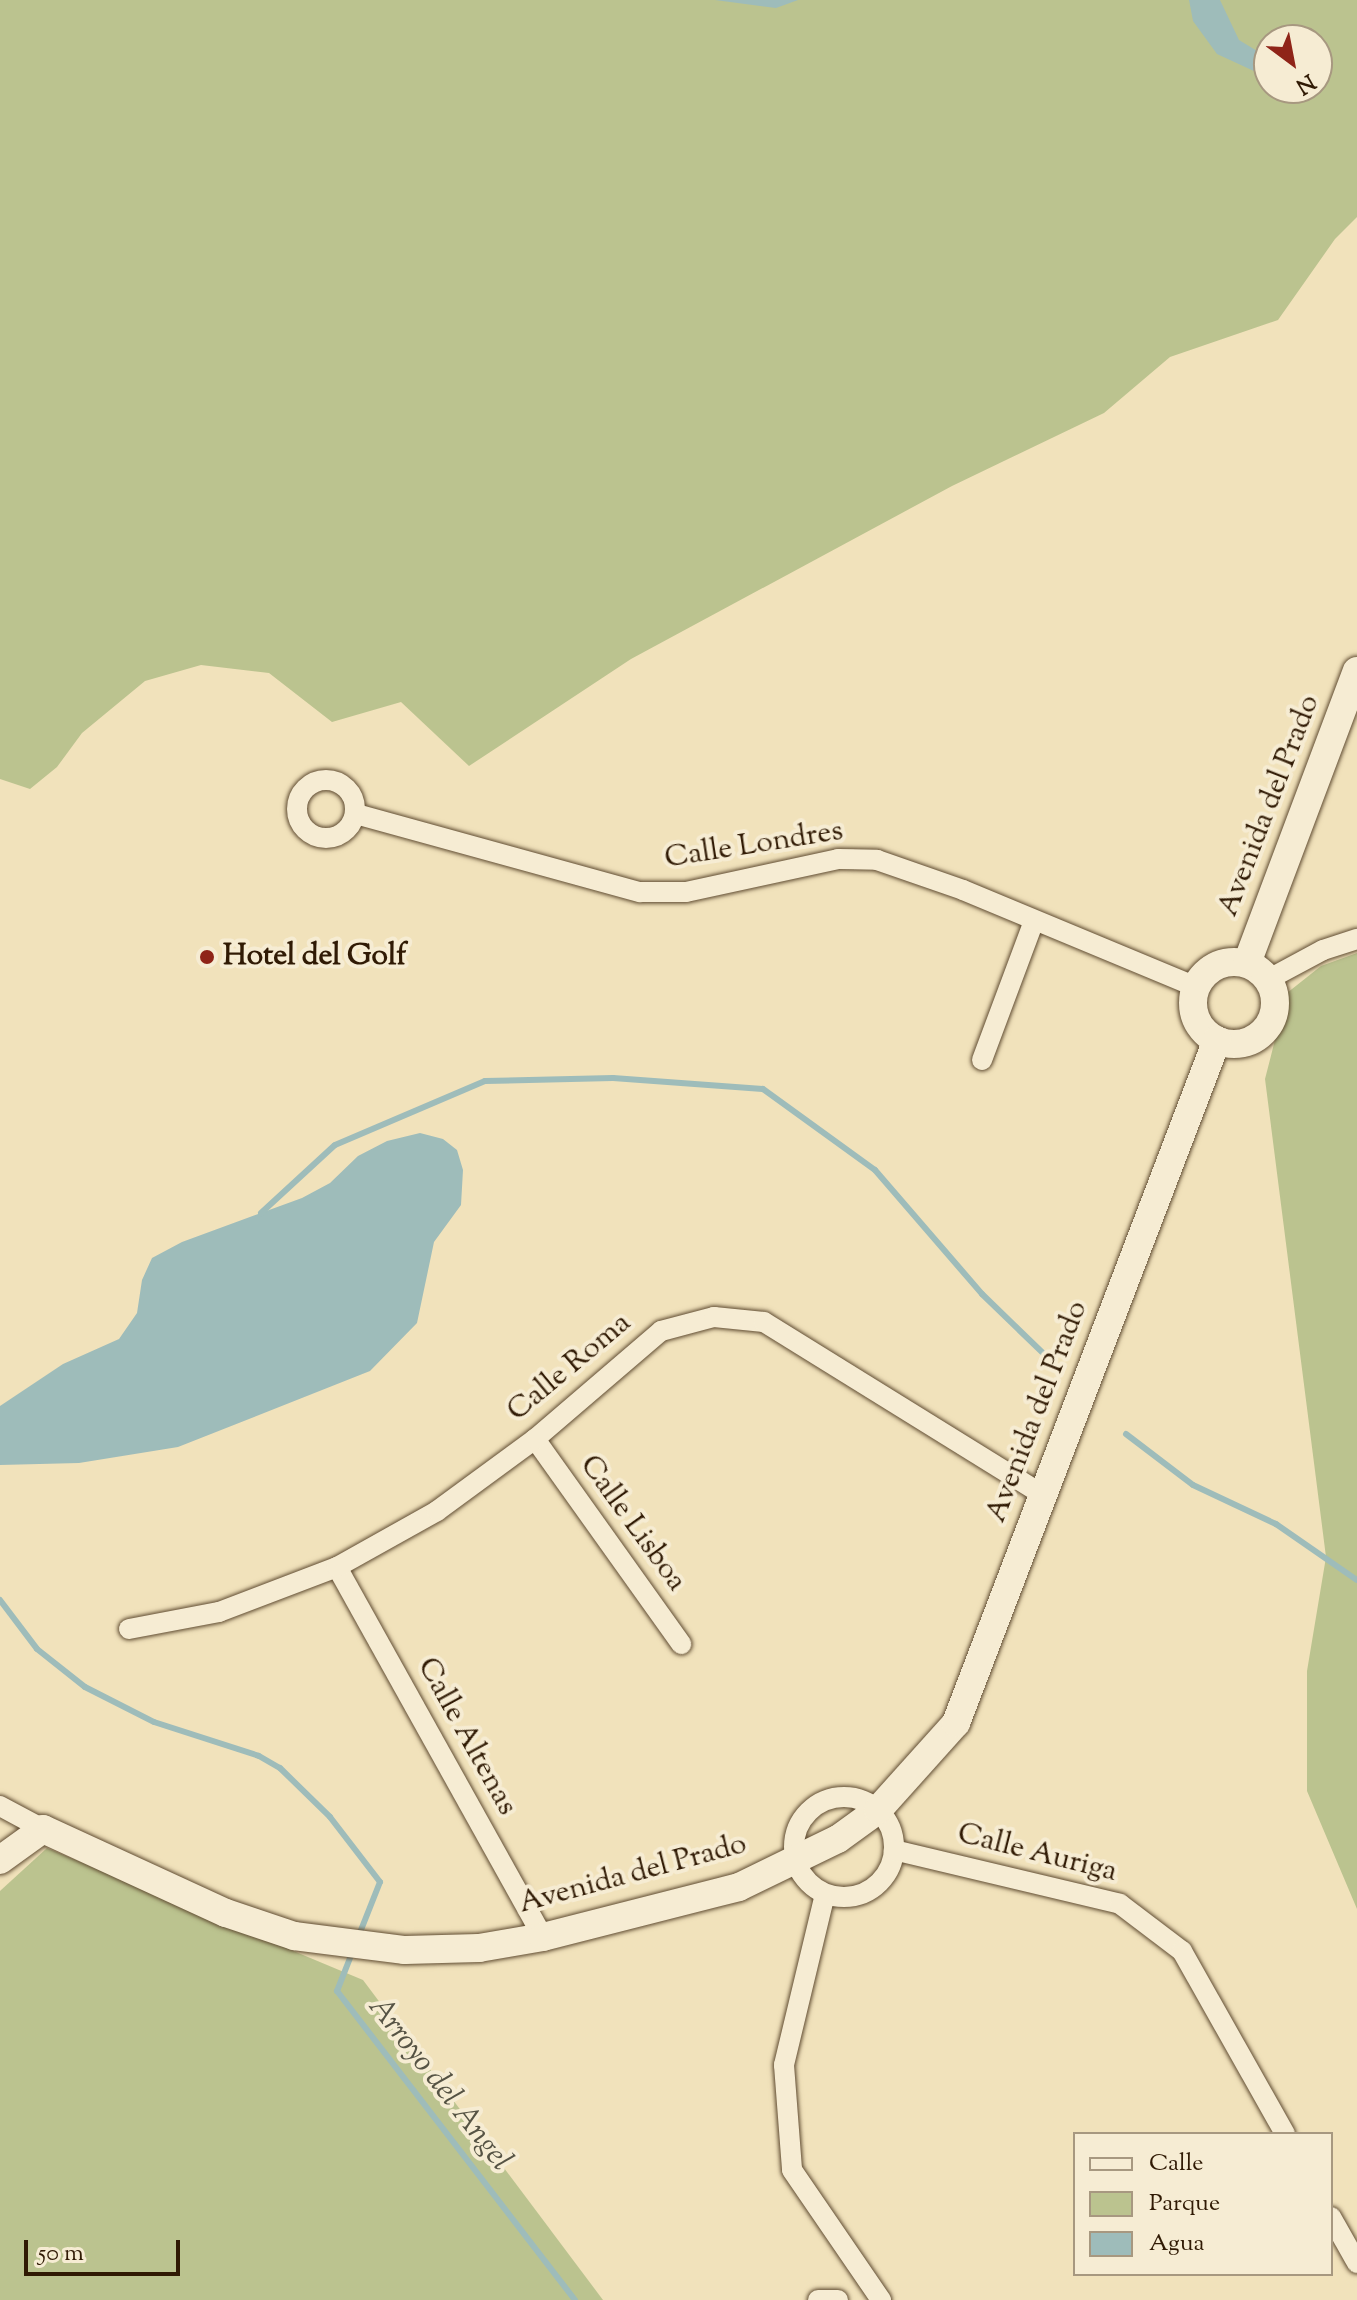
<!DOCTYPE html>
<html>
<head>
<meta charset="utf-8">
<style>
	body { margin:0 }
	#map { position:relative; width:1357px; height:2300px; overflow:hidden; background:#f1e2bb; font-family:"Sorts Mill Goudy",serif }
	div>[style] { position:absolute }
	.green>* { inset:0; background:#bbc38f }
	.water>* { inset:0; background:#9ebcba }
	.stream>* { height:6px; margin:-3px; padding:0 3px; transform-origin:3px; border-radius:3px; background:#9ebcba }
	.roads { filter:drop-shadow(0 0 2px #604c32) drop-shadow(0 0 2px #604c32) }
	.street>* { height:20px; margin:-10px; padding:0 10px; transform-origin:10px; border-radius:10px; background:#f6ecd3 }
	.street>.ring { margin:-10px; padding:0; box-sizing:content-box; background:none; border:20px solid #f6ecd3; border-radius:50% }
	.secondary>* { height:28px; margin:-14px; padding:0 14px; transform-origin:14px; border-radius:14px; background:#f6ecd3 }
	.secondary>.ring { margin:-14px; padding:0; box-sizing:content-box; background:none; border:28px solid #f6ecd3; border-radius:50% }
	.dots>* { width:22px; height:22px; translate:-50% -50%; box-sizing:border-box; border:4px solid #f6ecd3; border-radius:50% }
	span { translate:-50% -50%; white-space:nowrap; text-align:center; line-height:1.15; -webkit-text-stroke:8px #f6ecd3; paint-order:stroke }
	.street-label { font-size:30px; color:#301a04 }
	.poi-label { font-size:30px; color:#301a04; font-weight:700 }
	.left { translate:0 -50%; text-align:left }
	.water-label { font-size:32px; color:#565344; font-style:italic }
	.legend { position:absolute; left:1073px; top:2132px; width:260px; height:144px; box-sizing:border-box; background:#f6ecd3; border:2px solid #a79880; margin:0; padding:10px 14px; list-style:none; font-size:24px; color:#301a04 }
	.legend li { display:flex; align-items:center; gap:16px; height:40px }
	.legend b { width:40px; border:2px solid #a79880 }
	.north { position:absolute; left:1253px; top:24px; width:80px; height:80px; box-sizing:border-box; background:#f6ecd3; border:2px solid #a79880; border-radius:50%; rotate:148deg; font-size:22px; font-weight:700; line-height:32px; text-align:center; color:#301a04 }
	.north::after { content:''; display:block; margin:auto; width:28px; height:36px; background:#8f2418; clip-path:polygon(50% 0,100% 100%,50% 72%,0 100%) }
	.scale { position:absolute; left:24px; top:2240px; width:156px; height:36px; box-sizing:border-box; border:4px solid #301a04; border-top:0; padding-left:10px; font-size:24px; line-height:28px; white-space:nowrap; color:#301a04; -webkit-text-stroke:6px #f6ecd3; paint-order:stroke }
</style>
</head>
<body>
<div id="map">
	<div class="green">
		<div style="clip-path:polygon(evenodd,0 0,1357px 0,1357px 217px,1335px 239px,1278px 320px,1170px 357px,1104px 413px,952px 486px,631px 659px,469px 766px,401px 702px,332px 722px,269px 673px,201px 665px,145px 681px,82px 733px,57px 767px,30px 789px,0 779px,0 0,1269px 40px,1317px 40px,1317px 88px,1269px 88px,1269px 40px)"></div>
		<div style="clip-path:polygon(1357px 953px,1357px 1909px,1307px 1791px,1307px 1671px,1326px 1557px,1265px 1079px,1287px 993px,1321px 966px)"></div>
		<div style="clip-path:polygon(47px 1848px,363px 1980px,603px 2300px,0 2300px,0 1891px)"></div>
	</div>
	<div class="water">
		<div style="clip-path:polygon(715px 0,798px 0,776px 8px)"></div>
		<div style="clip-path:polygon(1189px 0,1220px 0,1239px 40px,1267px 57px,1269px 78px,1217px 54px,1193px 21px)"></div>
		<div style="clip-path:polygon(420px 1133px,443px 1139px,457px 1150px,463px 1170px,461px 1205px,434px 1242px,417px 1323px,370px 1371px,178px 1447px,79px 1463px,0 1465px,0 1406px,63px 1364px,119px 1339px,137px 1313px,142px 1280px,152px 1258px,182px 1242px,302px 1198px,330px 1183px,358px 1156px,387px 1141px)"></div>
	</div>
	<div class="stream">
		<div style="left:261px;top:1213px;width:100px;rotate:-42.6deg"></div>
		<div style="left:335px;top:1145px;width:163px;rotate:-23.1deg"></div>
		<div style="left:485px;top:1081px;width:128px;rotate:-1.3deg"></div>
		<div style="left:613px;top:1078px;width:150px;rotate:4.2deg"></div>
		<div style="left:763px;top:1089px;width:138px;rotate:35.9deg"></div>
		<div style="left:875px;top:1170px;width:164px;rotate:49.2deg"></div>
		<div style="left:982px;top:1294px;width:93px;rotate:44.1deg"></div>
		<div style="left:1126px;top:1434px;width:84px;rotate:37.3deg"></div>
		<div style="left:1193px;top:1485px;width:92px;rotate:25.2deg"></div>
		<div style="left:1276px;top:1524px;width:98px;rotate:34.7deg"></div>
		<div style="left:0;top:1600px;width:61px;rotate:52.9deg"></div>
		<div style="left:37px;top:1649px;width:61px;rotate:38.4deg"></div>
		<div style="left:85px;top:1687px;width:77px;rotate:26.9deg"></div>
		<div style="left:154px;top:1722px;width:110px;rotate:17.9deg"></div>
		<div style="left:259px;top:1756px;width:24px;rotate:30deg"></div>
		<div style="left:280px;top:1768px;width:70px;rotate:44.4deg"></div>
		<div style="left:330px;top:1817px;width:82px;rotate:52.4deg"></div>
		<div style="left:380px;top:1882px;width:57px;rotate:111.6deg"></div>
		<div style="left:352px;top:1953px;width:41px;rotate:111.5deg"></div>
		<div style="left:337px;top:1991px;width:390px;rotate:52.4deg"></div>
	</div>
	<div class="roads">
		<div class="street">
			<div class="ring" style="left:297px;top:780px;width:38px;height:38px"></div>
			<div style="left:356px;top:814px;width:295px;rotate:15.4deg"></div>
			<div style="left:640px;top:892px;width:46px"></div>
			<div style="left:686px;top:892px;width:156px;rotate:-12.2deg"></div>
			<div style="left:838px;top:859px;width:39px;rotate:1deg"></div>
			<div style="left:877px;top:860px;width:91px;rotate:19.2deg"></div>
			<div style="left:963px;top:890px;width:252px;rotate:22.6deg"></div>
			<div style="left:1269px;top:979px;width:61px;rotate:-28.2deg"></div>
			<div style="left:1323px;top:950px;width:36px;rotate:-18deg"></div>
			<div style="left:982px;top:1060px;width:148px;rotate:-69.5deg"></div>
			<div style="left:535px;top:1439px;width:252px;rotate:54.5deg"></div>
			<div style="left:337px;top:1567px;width:423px;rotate:60.9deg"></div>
			<div style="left:129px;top:1629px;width:92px;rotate:-10.7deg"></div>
			<div style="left:219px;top:1612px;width:126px;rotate:-20.9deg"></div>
			<div style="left:337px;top:1567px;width:115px;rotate:-29.2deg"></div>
			<div style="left:437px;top:1511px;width:122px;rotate:-36.3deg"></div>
			<div style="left:535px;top:1439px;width:166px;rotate:-40.6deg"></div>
			<div style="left:661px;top:1331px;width:55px;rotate:-14.8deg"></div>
			<div style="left:714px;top:1317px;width:50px;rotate:5.7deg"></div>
			<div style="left:764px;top:1322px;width:328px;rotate:31.8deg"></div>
			<div class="ring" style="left:794px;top:1797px;width:80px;height:80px"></div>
			<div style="left:0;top:1806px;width:49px;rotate:28.1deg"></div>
			<div style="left:894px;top:1850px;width:232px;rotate:13.4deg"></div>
			<div style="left:1120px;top:1904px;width:78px;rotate:37.2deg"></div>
			<div style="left:1182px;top:1951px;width:210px;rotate:60.6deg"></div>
			<div style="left:825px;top:1894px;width:176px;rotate:103.5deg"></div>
			<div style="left:784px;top:2065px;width:105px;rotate:85.6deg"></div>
			<div style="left:792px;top:2170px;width:158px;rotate:55.6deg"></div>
			<div style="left:1331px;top:2217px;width:53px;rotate:60.5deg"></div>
			<div style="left:818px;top:2300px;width:20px"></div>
		</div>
		<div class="secondary">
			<div class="ring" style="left:1193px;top:962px;width:54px;height:54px"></div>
			<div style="left:1247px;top:963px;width:312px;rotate:-69.4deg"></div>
			<div style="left:0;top:1860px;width:53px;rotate:-35.8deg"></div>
			<div style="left:43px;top:1829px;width:201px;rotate:24.7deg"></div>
			<div style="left:226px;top:1913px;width:72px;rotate:18.7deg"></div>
			<div style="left:294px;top:1936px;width:112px;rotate:7.2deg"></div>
			<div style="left:405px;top:1950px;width:74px;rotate:-1.5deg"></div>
			<div style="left:479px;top:1948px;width:65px;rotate:-9.8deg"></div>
			<div style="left:543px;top:1937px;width:202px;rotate:-14.3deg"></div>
			<div style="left:739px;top:1887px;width:110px;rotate:-25.9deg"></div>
			<div style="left:838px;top:1839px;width:49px;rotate:-35.9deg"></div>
			<div style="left:878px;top:1810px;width:117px;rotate:-48.1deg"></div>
			<div style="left:956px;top:1723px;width:731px;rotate:-69.09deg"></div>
		</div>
	</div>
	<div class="dots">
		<div style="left:207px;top:957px;background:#8f2418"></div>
	</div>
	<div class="street-label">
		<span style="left:1270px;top:806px;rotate:-69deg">Avenida del Prado</span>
		<span style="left:754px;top:846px;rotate:-9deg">Calle Londres</span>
		<span style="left:570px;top:1368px;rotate:-40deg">Calle Roma</span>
		<span style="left:1038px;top:1412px;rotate:-69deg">Avenida del Prado</span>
		<span style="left:632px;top:1524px;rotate:54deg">Calle Lisboa</span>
		<span style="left:466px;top:1737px;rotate:61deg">Calle Altenas</span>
		<span style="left:1037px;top:1854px;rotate:14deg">Calle Auriga</span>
		<span style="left:633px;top:1875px;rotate:-15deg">Avenida del Prado</span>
	</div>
	<div class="poi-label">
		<span class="left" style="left:223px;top:957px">Hotel del Golf</span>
	</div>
	<div class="water-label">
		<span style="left:439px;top:2084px;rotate:52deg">Arroyo del Angel</span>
	</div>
	<ul class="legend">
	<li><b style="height:10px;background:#f6ecd3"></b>Calle</li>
	<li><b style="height:22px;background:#bbc38f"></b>Parque</li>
	<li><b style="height:22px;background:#9ebcba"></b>Agua</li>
	</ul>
	<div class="north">N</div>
	<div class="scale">50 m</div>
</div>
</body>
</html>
